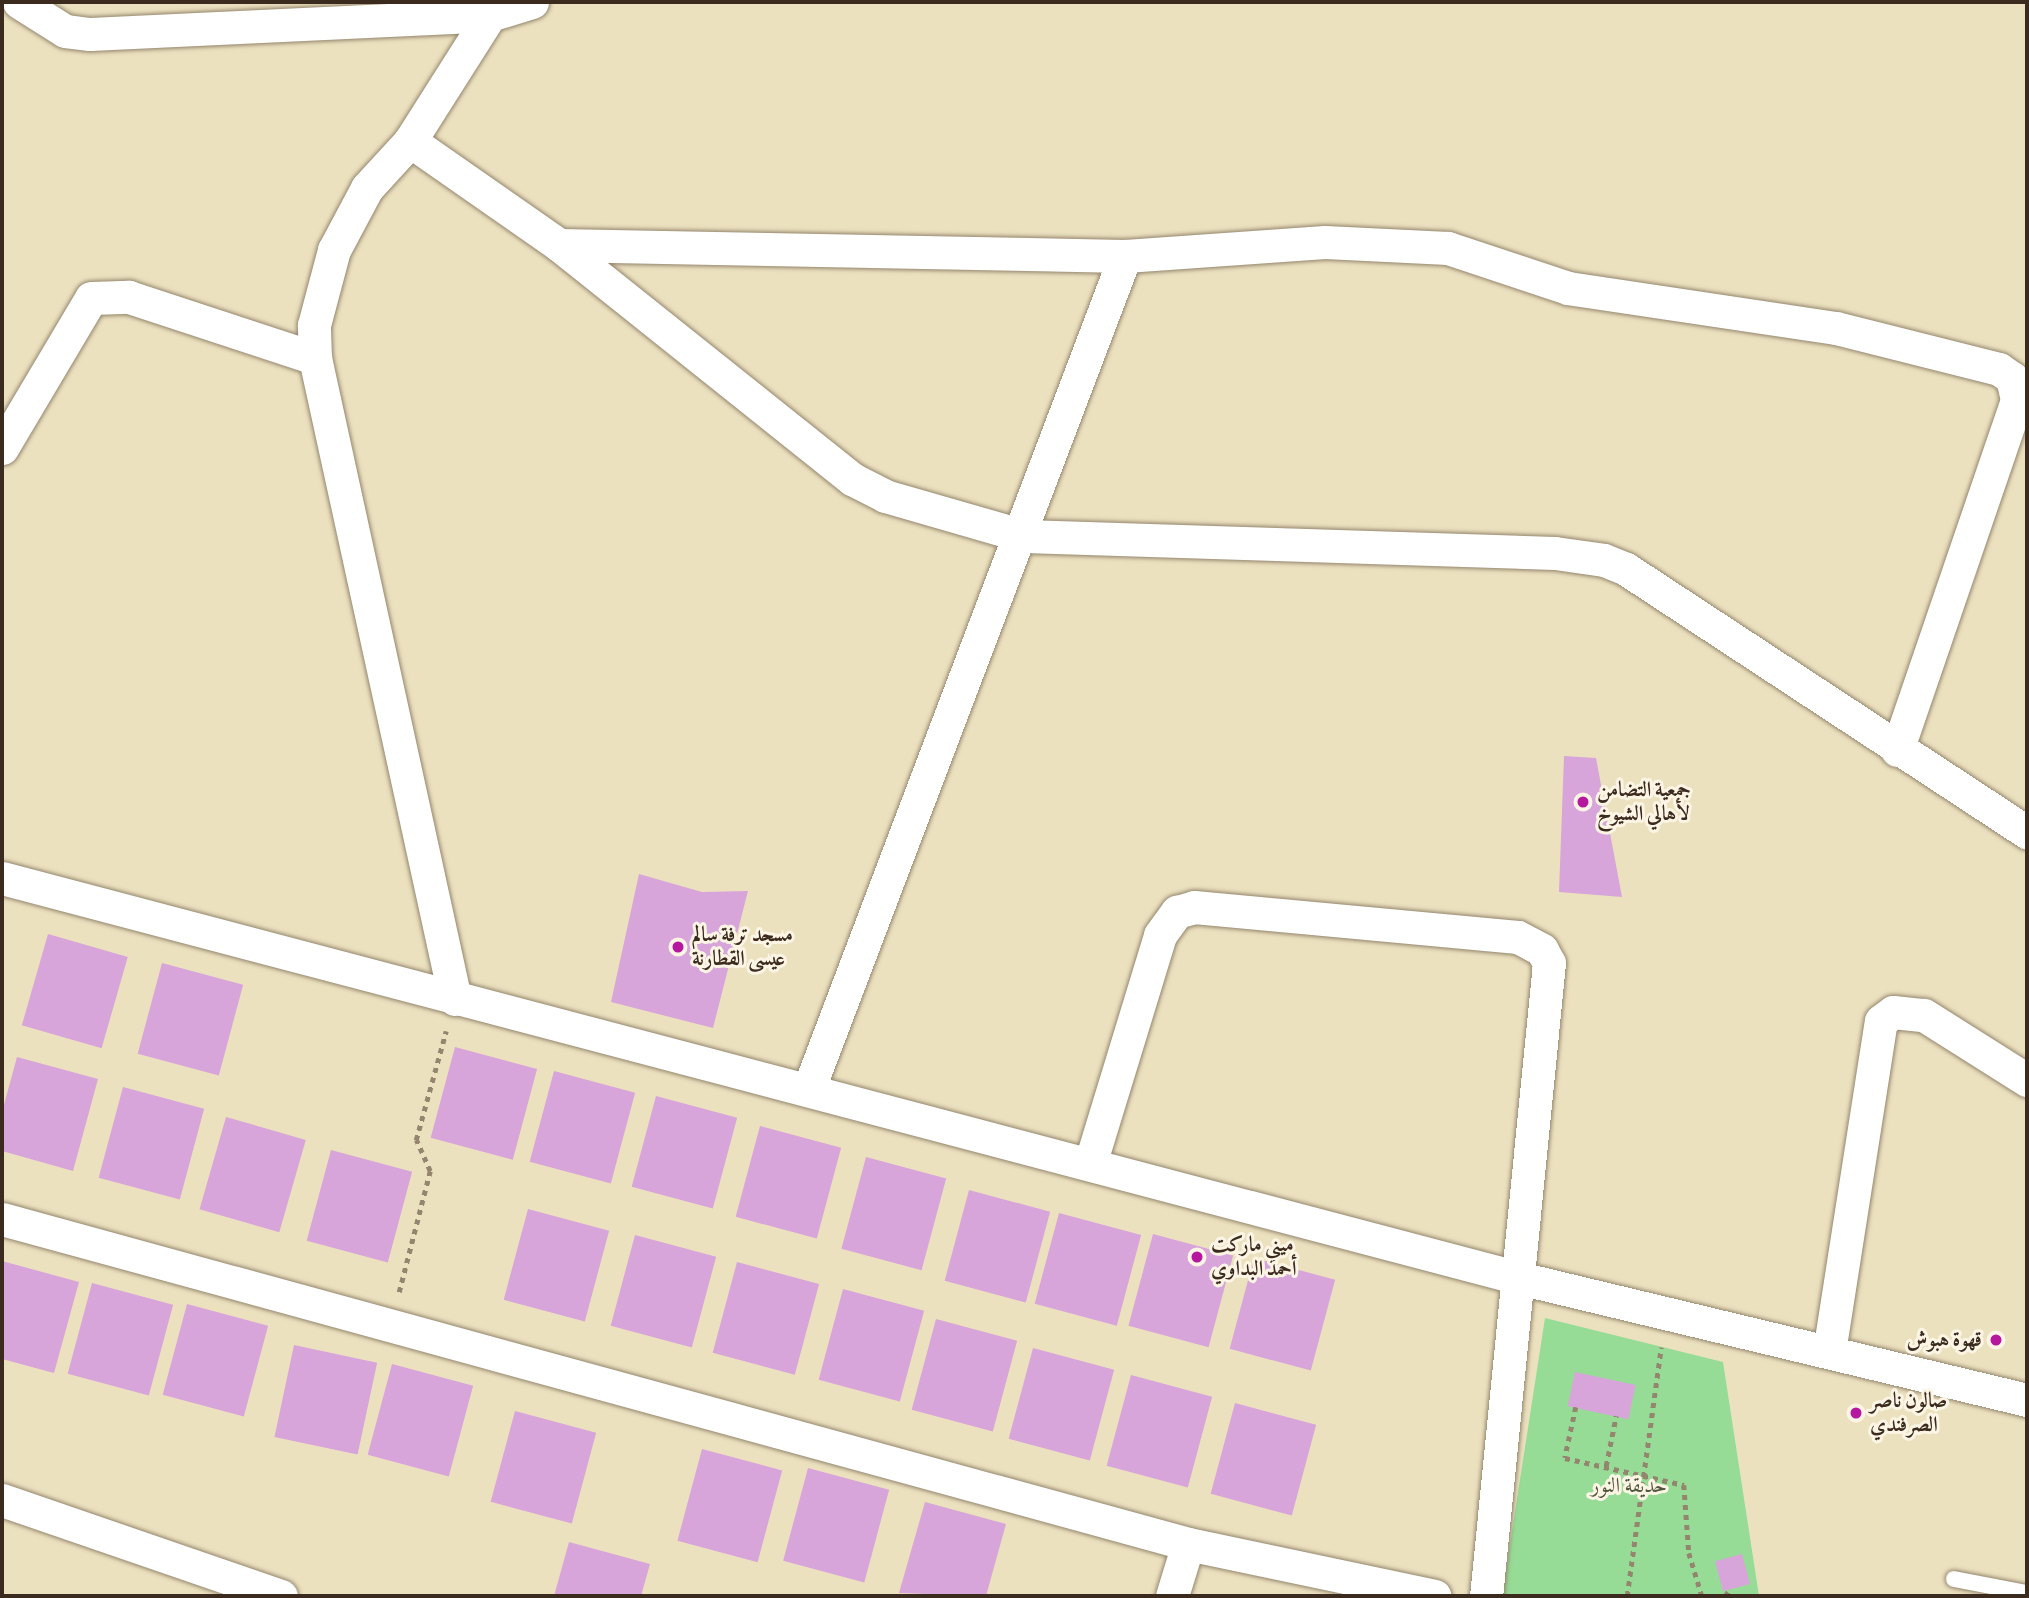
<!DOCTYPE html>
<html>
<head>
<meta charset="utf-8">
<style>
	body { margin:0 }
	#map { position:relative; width:2029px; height:1598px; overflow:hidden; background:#ece1bf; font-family:"Libre Bodoni",Amiri,serif }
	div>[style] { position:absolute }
	.green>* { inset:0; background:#96dc96 }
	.building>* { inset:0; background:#d7a5d9; transform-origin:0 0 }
	.path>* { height:4.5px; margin-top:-2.25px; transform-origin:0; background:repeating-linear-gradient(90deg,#94866e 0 5px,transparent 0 10px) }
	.roads { filter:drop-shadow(0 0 2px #94866e) drop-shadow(0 0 2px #94866e) }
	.service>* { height:16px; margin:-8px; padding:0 8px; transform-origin:8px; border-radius:8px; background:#fff }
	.minor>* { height:33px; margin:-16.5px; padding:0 16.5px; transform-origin:16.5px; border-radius:16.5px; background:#fff }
	.dots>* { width:19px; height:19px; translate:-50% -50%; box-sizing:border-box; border:4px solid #fcf5e5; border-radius:50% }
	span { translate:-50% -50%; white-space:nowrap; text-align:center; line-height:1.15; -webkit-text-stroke:6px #fcf5e5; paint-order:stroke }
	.poi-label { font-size:21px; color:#3b2a1e; font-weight:700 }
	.left { translate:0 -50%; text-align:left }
	.right { translate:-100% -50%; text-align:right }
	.park-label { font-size:21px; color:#52563c }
	.frame { position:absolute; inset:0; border:4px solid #3b2a1e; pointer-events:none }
</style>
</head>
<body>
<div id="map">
	<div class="green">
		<div style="clip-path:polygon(1545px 1318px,1723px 1362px,1759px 1596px,1502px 1596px)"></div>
	</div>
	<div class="building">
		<div style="clip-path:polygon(1564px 756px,1596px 758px,1622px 897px,1559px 892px)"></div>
		<div style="clip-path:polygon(639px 874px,702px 892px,748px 891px,713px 1028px,611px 1002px)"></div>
		<div style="left:48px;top:934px;width:83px;height:95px;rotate:16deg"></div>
		<div style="left:162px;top:963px;width:84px;height:94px;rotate:15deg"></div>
		<div style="left:455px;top:1047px;width:85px;height:94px;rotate:15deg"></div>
		<div style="clip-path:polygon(17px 1057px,98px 1079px,73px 1171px,2px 1151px,2px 1112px)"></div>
		<div style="left:554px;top:1071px;width:84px;height:94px;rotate:15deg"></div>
		<div style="left:123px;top:1087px;width:84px;height:94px;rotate:15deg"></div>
		<div style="left:656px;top:1096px;width:84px;height:94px;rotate:15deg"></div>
		<div style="left:226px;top:1117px;width:83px;height:96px;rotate:16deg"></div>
		<div style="left:760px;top:1126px;width:84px;height:94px;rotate:15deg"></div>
		<div style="left:331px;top:1150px;width:84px;height:94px;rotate:15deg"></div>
		<div style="left:866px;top:1157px;width:83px;height:95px;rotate:15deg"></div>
		<div style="left:969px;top:1190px;width:84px;height:94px;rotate:15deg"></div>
		<div style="left:528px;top:1209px;width:84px;height:94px;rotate:15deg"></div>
		<div style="left:1059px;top:1213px;width:85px;height:94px;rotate:15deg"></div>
		<div style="left:1153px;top:1234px;width:83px;height:95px;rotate:15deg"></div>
		<div style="left:635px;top:1235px;width:84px;height:94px;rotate:15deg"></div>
		<div style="left:1254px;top:1258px;width:84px;height:94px;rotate:15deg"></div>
		<div style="clip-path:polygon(2px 1261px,79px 1282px,54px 1373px,2px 1359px)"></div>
		<div style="left:737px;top:1262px;width:85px;height:94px;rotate:15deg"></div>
		<div style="left:92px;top:1283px;width:84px;height:94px;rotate:15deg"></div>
		<div style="left:843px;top:1289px;width:84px;height:94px;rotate:15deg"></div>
		<div style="left:187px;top:1304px;width:84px;height:94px;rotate:15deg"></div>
		<div style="left:936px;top:1319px;width:84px;height:94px;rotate:15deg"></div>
		<div style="left:294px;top:1345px;width:85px;height:94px;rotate:12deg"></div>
		<div style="left:1033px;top:1348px;width:84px;height:94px;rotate:15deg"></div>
		<div style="left:392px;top:1364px;width:84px;height:94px;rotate:15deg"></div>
		<div style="left:1575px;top:1372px;width:62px;height:35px;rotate:12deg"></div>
		<div style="left:1131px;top:1375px;width:84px;height:94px;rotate:15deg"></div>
		<div style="left:1235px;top:1403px;width:84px;height:94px;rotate:15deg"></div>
		<div style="left:515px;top:1411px;width:84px;height:94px;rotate:15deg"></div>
		<div style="left:702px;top:1449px;width:83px;height:95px;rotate:15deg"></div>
		<div style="left:808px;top:1468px;width:84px;height:96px;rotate:15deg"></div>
		<div style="clip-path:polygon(925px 1502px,1006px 1524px,986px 1596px,899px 1593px)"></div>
		<div style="clip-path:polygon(569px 1542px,650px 1564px,641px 1596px,554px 1596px)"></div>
		<div style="left:1742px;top:1554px;width:31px;height:28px;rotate:75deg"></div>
	</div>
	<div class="path">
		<div style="left:399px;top:1292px;width:125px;rotate:-75.6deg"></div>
		<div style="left:430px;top:1171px;width:34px;rotate:-114deg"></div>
		<div style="left:416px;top:1140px;width:113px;rotate:-74.6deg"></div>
		<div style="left:1576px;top:1407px;width:52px;rotate:102.2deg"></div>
		<div style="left:1565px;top:1458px;width:122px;rotate:12.8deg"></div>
		<div style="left:1684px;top:1485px;width:68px;rotate:85.8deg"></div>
		<div style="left:1689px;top:1553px;width:45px;rotate:73.2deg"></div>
		<div style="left:1606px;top:1466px;width:51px;rotate:-78.7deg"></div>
		<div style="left:1627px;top:1596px;width:251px;rotate:-82.2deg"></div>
		<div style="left:1725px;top:1596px;width:7px;rotate:-56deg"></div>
	</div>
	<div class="roads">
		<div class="service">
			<div style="left:1954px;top:1579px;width:74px;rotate:10.9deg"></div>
		</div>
		<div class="minor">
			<div style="left:19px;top:2px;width:54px;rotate:32.2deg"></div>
			<div style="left:65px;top:31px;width:25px;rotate:7deg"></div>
			<div style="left:90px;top:34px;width:400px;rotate:-2.7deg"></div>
			<div style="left:490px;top:15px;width:44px;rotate:-17.2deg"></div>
			<div style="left:410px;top:141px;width:182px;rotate:34.9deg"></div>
			<div style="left:559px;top:245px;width:375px;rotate:38.6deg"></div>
			<div style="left:852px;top:479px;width:37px;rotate:27deg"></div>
			<div style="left:885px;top:496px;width:145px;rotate:16.1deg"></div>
			<div style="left:1024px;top:536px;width:531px;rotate:1.83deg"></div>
			<div style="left:1555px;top:553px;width:49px;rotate:8.1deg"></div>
			<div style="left:1604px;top:560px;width:24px;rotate:22deg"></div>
			<div style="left:1626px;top:569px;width:480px;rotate:33.3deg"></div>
			<div style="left:559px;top:245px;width:566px;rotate:1.11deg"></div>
			<div style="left:1125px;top:256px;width:200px;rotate:-4deg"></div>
			<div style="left:1325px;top:242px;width:123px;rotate:2.8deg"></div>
			<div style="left:1448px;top:248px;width:126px;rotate:18.4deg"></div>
			<div style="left:1568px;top:288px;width:271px;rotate:8.5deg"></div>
			<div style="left:1836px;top:328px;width:168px;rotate:14.1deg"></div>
			<div style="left:1999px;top:369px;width:16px;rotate:35deg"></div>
			<div style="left:2012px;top:378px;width:23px;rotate:77deg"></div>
			<div style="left:2017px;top:400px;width:370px;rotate:108.9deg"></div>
			<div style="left:2px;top:448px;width:174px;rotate:-59.3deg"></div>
			<div style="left:91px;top:298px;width:38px;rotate:-2deg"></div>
			<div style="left:129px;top:297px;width:196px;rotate:18.2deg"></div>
			<div style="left:2px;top:878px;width:1565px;rotate:14.77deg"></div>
			<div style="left:1515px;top:1277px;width:527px;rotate:13.51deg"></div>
			<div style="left:455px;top:999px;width:656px;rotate:-102.32deg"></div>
			<div style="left:315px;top:358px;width:33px;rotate:-92deg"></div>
			<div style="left:314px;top:325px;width:78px;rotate:-75.1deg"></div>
			<div style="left:334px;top:250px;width:70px;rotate:-62deg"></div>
			<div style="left:367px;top:188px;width:64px;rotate:-47.5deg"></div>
			<div style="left:410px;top:141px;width:149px;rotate:-57.6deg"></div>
			<div style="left:809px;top:1088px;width:890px;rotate:-69.2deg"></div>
			<div style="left:1091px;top:1161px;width:236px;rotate:-73deg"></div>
			<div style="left:1160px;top:935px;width:29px;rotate:-54deg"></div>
			<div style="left:1177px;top:912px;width:18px;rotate:-16deg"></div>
			<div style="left:1194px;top:907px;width:325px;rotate:5.3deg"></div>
			<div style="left:1518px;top:937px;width:27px;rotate:28deg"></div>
			<div style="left:1542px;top:950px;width:15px;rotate:62deg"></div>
			<div style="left:1549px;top:963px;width:636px;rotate:95.68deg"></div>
			<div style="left:2px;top:1219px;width:1230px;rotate:15.32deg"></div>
			<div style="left:1188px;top:1544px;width:252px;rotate:11.9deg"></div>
			<div style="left:1829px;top:1352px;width:335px;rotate:-81.1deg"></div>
			<div style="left:1881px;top:1021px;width:15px;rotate:-37deg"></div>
			<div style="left:1893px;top:1012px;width:31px;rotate:6deg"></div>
			<div style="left:1924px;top:1015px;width:122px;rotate:32.3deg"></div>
			<div style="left:2px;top:1500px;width:295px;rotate:19deg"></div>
			<div style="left:1172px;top:1596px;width:54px;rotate:-72.9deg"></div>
		</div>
	</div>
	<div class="dots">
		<div style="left:1583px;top:802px;background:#b5179e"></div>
		<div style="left:678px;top:947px;background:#b5179e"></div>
		<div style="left:1197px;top:1257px;background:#b5179e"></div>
		<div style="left:1996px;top:1340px;background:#b5179e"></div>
		<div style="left:1856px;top:1413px;background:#b5179e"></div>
	</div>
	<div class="poi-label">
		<span class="left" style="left:1597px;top:802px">جمعية التضامن<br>لأهالي الشيوخ</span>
		<span class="left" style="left:692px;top:947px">مسجد ترفة سالم<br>عيسى القطارنة</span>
		<span class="left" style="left:1211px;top:1257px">ميني ماركت<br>أحمد البداوي</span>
		<span class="right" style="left:1982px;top:1340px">قهوة هبوش</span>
		<span class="left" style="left:1870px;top:1413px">صالون ناصر<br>الصرفندي</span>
	</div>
	<div class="park-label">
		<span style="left:1629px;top:1486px">حديقة النور</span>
	</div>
	<div class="frame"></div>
</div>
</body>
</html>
